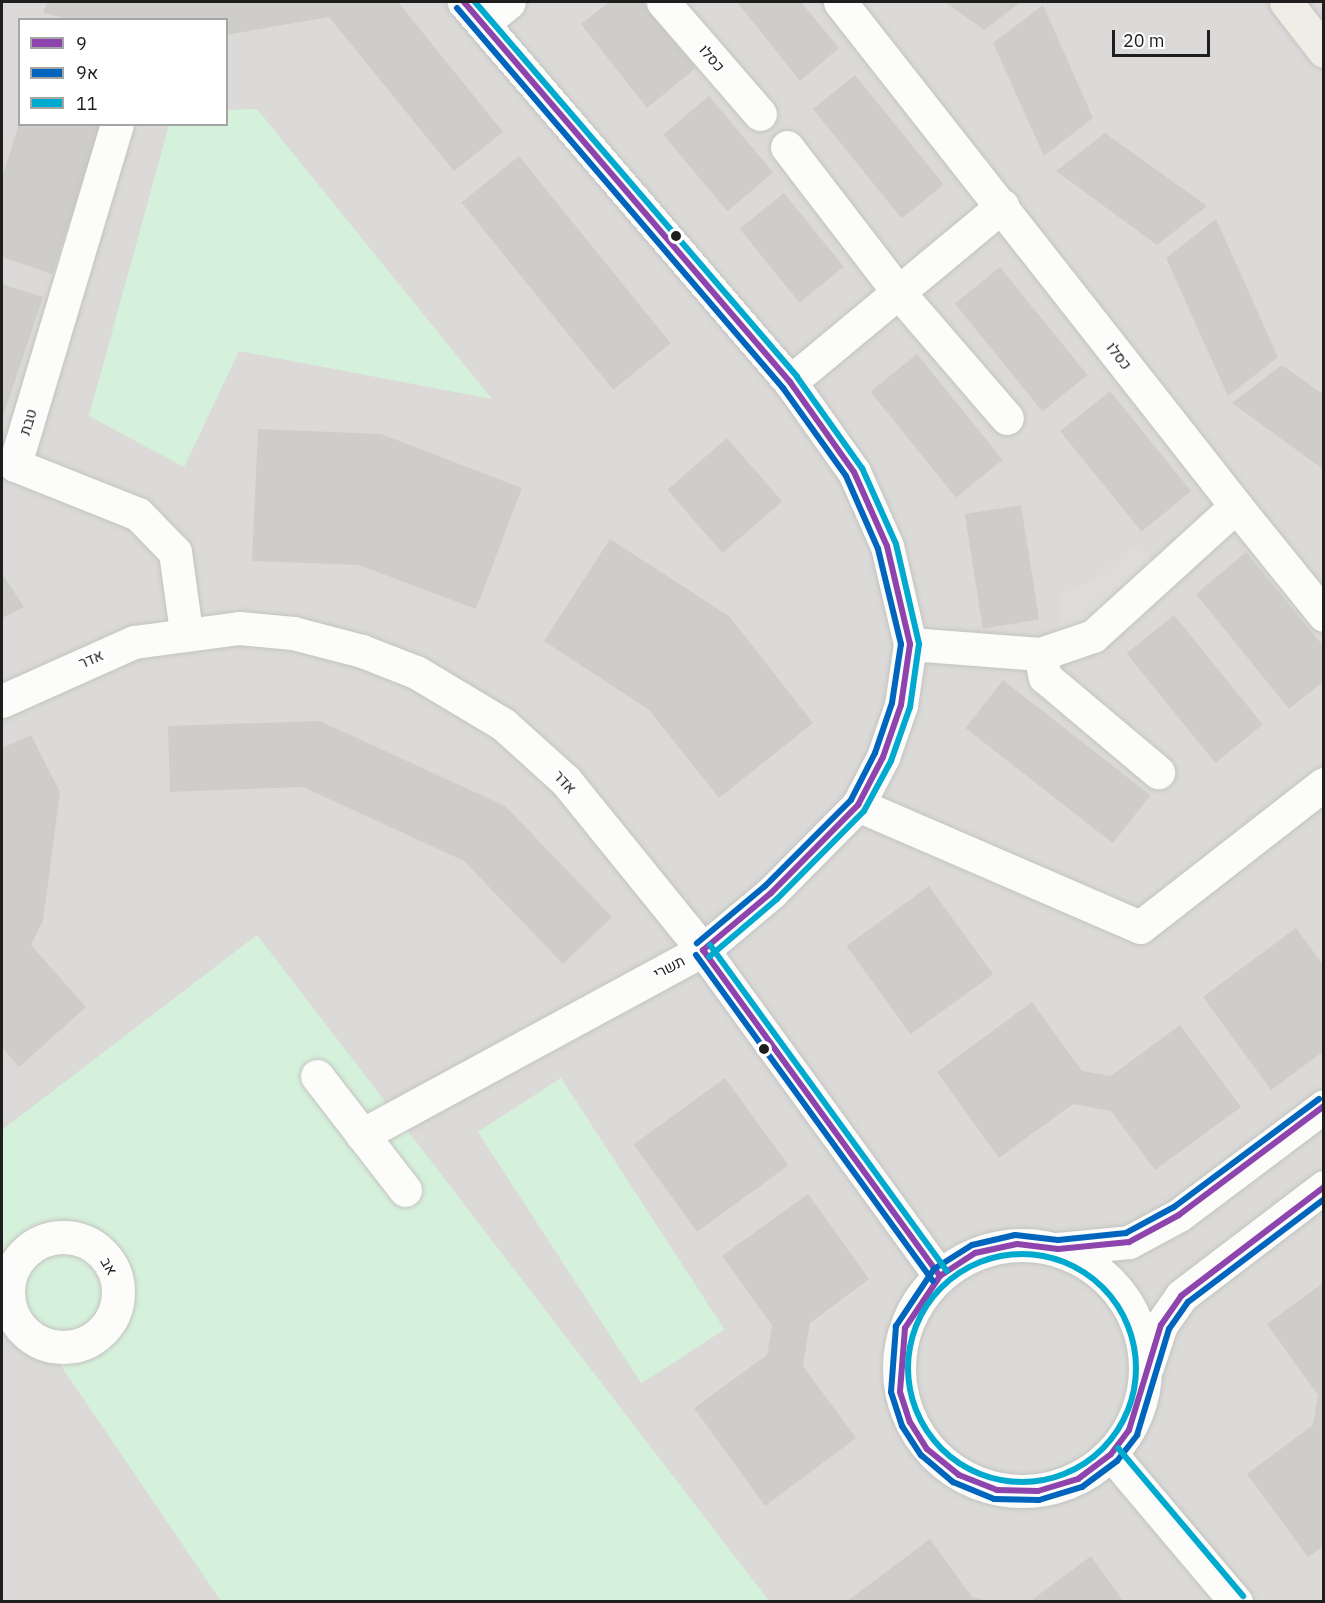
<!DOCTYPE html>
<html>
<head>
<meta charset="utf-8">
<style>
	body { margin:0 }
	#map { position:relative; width:1325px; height:1603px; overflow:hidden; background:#ecebe6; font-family:"IBM Plex Sans",Heebo,sans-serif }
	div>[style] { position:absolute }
	.residential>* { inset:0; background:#dbdad8 }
	.park>* { inset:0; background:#d6f1db; transform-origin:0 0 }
	.parking>* { inset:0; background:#dddcda }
	.building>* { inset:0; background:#cfcdc9; transform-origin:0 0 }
	.roads { filter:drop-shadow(0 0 2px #c3c3c1) drop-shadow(0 0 2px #c3c3c1) }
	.minor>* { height:33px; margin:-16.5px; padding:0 16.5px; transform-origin:16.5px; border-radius:16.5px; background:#fcfcfb }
	.minor>.ring { margin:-16.5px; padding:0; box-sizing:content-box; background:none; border:33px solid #fcfcfb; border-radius:50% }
	.major>* { height:33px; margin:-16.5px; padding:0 16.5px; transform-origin:16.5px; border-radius:16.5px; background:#efede5 }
	.bus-1>* { height:6px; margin:-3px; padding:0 3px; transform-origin:3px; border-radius:3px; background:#8e44ad }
	.bus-2>* { height:6px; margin:-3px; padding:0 3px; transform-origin:3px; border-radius:3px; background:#0065bd }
	.bus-3>* { height:6px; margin:-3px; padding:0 3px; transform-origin:3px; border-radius:3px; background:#00a9ce }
	.bus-3>.ring { margin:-3px; padding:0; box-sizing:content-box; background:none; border:6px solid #00a9ce; border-radius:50% }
	.dots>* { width:16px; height:16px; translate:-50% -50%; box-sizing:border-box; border:3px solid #fff; border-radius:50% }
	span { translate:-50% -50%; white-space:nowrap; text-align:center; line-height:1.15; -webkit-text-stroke:4.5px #fff; paint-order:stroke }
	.street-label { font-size:15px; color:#1e1e1e }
	.frame { position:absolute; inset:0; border:3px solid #1e1e1e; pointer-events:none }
	.legend { position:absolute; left:18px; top:18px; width:210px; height:108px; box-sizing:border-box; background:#fff; border:2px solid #a5a5a5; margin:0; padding:8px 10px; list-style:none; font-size:18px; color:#1e1e1e }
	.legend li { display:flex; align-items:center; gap:12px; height:30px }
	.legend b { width:30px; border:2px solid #a5a5a5 }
	.scale { position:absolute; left:1112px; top:30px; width:98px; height:27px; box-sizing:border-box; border:3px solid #1e1e1e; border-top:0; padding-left:8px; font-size:18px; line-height:21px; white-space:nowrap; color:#1e1e1e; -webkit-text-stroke:4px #fff; paint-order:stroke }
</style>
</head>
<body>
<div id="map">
	<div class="residential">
		<div style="clip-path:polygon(evenodd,2px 2px,1323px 2px,1323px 1601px,2px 1601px,2px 2px,20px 20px,226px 20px,226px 124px,20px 124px,20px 20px)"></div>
	</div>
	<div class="park">
		<div style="clip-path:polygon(257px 109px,492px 399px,239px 351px,184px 467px,89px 416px,169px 125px,226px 124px,227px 110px)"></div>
		<div style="clip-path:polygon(257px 935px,769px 1601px,221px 1601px,2px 1279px,2px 1130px)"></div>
		<div style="left:561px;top:1078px;width:300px;height:99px;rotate:57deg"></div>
	</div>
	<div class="parking">
		<div style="clip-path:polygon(1133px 545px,1161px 570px,1063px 646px,1058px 596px,1098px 577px)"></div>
	</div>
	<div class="building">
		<div style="clip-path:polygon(47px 2px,398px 2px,503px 132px,454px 171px,329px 17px,226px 35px,226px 20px,74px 20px,43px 13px)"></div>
		<div style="clip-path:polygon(609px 2px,642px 2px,696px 68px,647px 108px,581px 24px)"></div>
		<div style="clip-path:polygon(737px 2px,801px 2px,839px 48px,800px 81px)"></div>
		<div style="clip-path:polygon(945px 2px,1021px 2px,984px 30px)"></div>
		<div style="clip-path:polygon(1043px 5px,1093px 118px,1044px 156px,993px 43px)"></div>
		<div style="left:855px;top:75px;width:141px;height:54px;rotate:51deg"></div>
		<div style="left:709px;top:96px;width:100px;height:60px;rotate:50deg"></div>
		<div style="clip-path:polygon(19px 124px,102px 124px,52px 274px,2px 257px,2px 178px)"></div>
		<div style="clip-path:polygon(1105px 133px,1207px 206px,1157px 245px,1056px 171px)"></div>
		<div style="left:519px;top:156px;width:241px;height:74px;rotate:51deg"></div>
		<div style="left:784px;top:193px;width:95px;height:57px;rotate:51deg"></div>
		<div style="clip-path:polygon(1216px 219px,1278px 357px,1228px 396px,1166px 258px)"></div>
		<div style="left:1000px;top:267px;width:139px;height:58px;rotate:51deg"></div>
		<div style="clip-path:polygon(2px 284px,43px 297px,2px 420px)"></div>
		<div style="left:917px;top:354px;width:136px;height:60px;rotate:51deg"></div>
		<div style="clip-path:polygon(1282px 365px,1324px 395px,1324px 470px,1232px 403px)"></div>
		<div style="left:1110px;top:391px;width:129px;height:64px;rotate:51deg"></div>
		<div style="clip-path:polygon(258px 429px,381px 434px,522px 488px,476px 609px,359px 565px,252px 561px)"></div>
		<div style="left:727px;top:438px;width:84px;height:79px;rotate:49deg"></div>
		<div style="left:1021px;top:505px;width:116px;height:57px;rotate:81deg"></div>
		<div style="clip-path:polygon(610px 539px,729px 616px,813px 723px,719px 798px,649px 710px,544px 641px)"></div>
		<div style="clip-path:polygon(1246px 552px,1324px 647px,1324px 681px,1289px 709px,1196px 594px)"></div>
		<div style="clip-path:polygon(2px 573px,24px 607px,2px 618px)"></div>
		<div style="left:1174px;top:615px;width:141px;height:61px;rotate:51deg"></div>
		<div style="left:1003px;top:680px;width:187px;height:61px;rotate:38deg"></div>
		<div style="clip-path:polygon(320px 721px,505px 806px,612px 917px,563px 964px,464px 861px,303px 787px,170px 792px,168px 726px)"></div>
		<div style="clip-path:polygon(31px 735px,60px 792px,43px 921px,31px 945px,86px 1007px,19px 1067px,2px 1047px,2px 748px)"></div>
		<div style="left:929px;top:886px;width:109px;height:102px;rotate:54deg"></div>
		<div style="clip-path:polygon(1296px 928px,1324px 966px,1324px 1051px,1271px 1090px,1203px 997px)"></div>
		<div style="clip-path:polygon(1032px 1002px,1082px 1071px,1111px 1076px,1180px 1025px,1241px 1107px,1155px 1170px,1111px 1111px,1073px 1104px,999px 1158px,937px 1072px)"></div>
		<div style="left:725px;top:1078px;width:108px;height:113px;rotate:54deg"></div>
		<div style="clip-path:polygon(808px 1194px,869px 1279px,810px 1323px,803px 1366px,856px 1438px,765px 1506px,694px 1408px,767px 1355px,772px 1325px,722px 1256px)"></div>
		<div style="clip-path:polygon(1324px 1282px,1324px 1546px,1308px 1557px,1247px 1474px,1313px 1425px,1318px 1395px,1267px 1324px)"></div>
		<div style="clip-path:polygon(930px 1539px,972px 1597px,994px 1602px,846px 1602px)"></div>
		<div style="clip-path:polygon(1091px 1556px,1124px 1602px,1029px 1602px)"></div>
	</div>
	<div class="roads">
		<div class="minor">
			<div style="left:663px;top:2px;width:148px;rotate:49.1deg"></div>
			<div style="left:840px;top:2px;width:641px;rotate:51.84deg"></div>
			<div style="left:1236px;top:506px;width:193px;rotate:137.7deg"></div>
			<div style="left:1093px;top:636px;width:56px;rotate:161.2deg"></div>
			<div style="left:1040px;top:654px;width:130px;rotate:-175.6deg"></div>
			<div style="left:483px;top:23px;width:33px;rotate:-39deg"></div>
			<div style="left:117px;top:124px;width:356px;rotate:106.7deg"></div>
			<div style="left:15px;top:465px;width:132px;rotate:21.7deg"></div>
			<div style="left:138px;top:514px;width:53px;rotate:45.8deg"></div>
			<div style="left:175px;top:552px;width:80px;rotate:82.1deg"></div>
			<div style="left:787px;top:147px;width:184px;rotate:52.5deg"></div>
			<div style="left:899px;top:293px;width:165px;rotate:49.2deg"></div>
			<div style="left:790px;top:382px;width:276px;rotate:-39.7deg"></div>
			<div style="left:1236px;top:506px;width:140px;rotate:51.1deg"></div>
			<div style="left:1040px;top:654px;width:24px;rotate:78deg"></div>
			<div style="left:1045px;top:677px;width:148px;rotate:40.1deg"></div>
			<div style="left:2px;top:701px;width:145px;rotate:-24.1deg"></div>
			<div style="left:134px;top:642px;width:106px;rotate:-7.6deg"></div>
			<div style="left:239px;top:628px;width:54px;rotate:5.3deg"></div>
			<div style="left:293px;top:633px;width:71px;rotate:14.6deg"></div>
			<div style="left:362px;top:651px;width:58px;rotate:21.3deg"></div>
			<div style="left:416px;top:672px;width:101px;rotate:30.9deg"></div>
			<div style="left:503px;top:724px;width:85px;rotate:42.1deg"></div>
			<div style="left:566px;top:781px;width:218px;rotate:51deg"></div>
			<div style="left:703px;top:950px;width:403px;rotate:54deg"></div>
			<div style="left:858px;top:805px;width:307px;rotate:23.4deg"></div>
			<div style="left:1140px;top:927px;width:233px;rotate:-37.9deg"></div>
			<div style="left:317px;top:1076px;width:144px;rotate:52.3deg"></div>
			<div style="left:362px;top:1135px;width:388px;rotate:-28.5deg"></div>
			<div style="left:703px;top:950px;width:89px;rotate:-40deg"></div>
			<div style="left:771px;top:893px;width:124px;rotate:-45.3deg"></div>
			<div style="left:858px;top:805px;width:54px;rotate:-62.5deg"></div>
			<div style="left:883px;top:757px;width:55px;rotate:-70.9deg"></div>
			<div style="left:901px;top:705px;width:62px;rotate:-81.6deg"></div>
			<div style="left:910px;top:644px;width:101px;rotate:-103.2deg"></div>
			<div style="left:887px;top:546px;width:81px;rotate:-114deg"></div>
			<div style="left:854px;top:472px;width:110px;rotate:-125.4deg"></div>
			<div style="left:790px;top:382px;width:501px;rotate:-130.63deg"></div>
			<div class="ring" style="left:8px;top:1237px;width:77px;height:77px"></div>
			<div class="ring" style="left:899px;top:1245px;width:213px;height:213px"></div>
			<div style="left:1058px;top:1249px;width:71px;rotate:-5.6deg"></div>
			<div style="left:1129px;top:1242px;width:57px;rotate:-28.4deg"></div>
			<div style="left:1179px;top:1215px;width:181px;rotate:-36.9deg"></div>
			<div style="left:1147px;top:1367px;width:44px;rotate:-71.6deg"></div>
			<div style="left:1161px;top:1325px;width:35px;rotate:-55deg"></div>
			<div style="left:1181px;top:1296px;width:180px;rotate:-37.3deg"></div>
			<div style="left:1111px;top:1454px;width:194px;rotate:49.8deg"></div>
		</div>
		<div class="major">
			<div style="left:1286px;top:2px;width:62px;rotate:52.2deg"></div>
		</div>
	</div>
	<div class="bus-1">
		<div style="left:464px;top:2px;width:501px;rotate:49.37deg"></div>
		<div style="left:790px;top:382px;width:110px;rotate:54.6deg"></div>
		<div style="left:854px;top:472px;width:81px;rotate:66deg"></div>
		<div style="left:887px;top:546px;width:101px;rotate:76.8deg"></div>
		<div style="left:910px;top:644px;width:62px;rotate:98.4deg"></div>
		<div style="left:901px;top:705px;width:55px;rotate:109.1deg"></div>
		<div style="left:883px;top:757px;width:54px;rotate:117.5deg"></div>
		<div style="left:858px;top:805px;width:124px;rotate:134.7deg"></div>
		<div style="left:771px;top:893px;width:89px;rotate:140deg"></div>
		<div style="left:703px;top:950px;width:403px;rotate:54deg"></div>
		<div style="left:1324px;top:1106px;width:181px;rotate:143.1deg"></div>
		<div style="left:1179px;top:1215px;width:57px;rotate:151.6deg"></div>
		<div style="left:1129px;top:1242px;width:71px;rotate:174.4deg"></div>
		<div style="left:1058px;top:1249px;width:41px;rotate:-173deg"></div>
		<div style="left:1017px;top:1244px;width:43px;rotate:167.9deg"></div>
		<div style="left:975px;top:1253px;width:42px;rotate:146.7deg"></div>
		<div style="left:940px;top:1276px;width:63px;rotate:123.9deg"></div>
		<div style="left:905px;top:1328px;width:64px;rotate:94.5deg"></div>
		<div style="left:900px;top:1392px;width:32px;rotate:72deg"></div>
		<div style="left:910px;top:1422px;width:32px;rotate:58deg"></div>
		<div style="left:927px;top:1449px;width:41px;rotate:39.1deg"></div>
		<div style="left:959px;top:1475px;width:41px;rotate:21.5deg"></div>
		<div style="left:997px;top:1490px;width:41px;rotate:1.4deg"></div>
		<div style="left:1038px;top:1491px;width:42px;rotate:-16.7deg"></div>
		<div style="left:1078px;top:1479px;width:41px;rotate:-37.1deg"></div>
		<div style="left:1111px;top:1454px;width:30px;rotate:-53deg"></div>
		<div style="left:1129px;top:1430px;width:110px;rotate:-73.1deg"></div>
		<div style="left:1161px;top:1325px;width:35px;rotate:-55deg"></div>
		<div style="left:1181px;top:1296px;width:180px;rotate:-37.3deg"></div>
	</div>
	<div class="bus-2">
		<div style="left:457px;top:8px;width:501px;rotate:49.37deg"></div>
		<div style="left:783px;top:388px;width:108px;rotate:54.4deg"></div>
		<div style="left:846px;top:476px;width:80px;rotate:66.3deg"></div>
		<div style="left:878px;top:549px;width:98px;rotate:76.4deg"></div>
		<div style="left:901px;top:644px;width:60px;rotate:98.7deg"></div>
		<div style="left:892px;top:703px;width:53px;rotate:108.8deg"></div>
		<div style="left:875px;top:753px;width:53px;rotate:117.1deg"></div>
		<div style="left:851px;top:800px;width:122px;rotate:135deg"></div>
		<div style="left:765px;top:886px;width:89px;rotate:140deg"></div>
		<div style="left:696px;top:955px;width:403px;rotate:54deg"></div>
		<div style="left:1319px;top:1099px;width:181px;rotate:143.3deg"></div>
		<div style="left:1174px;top:1207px;width:55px;rotate:151.6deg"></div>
		<div style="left:1126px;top:1233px;width:68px;rotate:174.1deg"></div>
		<div style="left:1058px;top:1240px;width:43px;rotate:-173.4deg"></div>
		<div style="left:1015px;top:1235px;width:44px;rotate:166.9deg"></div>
		<div style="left:972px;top:1245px;width:45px;rotate:147.7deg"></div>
		<div style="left:934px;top:1269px;width:69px;rotate:123.7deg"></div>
		<div style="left:896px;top:1326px;width:66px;rotate:94.3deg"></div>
		<div style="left:891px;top:1392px;width:36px;rotate:72deg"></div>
		<div style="left:902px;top:1426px;width:35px;rotate:57deg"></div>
		<div style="left:921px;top:1455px;width:42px;rotate:40.2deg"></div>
		<div style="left:953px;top:1482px;width:44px;rotate:22.5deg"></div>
		<div style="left:994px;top:1499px;width:45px;rotate:1.3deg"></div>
		<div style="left:1039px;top:1500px;width:45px;rotate:-16.8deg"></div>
		<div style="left:1082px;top:1487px;width:44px;rotate:-36.6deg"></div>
		<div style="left:1117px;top:1461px;width:33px;rotate:-52deg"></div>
		<div style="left:1137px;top:1435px;width:111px;rotate:-73.2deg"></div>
		<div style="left:1169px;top:1329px;width:33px;rotate:-55deg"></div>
		<div style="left:1188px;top:1302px;width:171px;rotate:-37.1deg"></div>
	</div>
	<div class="bus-3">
		<div style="left:475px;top:2px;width:494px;rotate:49.3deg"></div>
		<div style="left:797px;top:377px;width:112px;rotate:54.5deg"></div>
		<div style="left:862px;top:468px;width:83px;rotate:65.9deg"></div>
		<div style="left:896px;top:544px;width:103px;rotate:77deg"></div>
		<div style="left:919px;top:644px;width:64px;rotate:98.1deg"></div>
		<div style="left:910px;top:707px;width:57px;rotate:109.4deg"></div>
		<div style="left:891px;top:761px;width:57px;rotate:118.4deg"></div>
		<div style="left:864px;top:811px;width:124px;rotate:134.7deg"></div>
		<div style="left:777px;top:899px;width:89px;rotate:139.5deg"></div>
		<div style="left:710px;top:945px;width:403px;rotate:54deg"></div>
		<div class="ring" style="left:908px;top:1254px;width:222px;height:222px"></div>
		<div style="left:1118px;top:1448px;width:194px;rotate:49.8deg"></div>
	</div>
	<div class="dots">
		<div style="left:676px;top:236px;background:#1e1e1e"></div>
		<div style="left:764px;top:1049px;background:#1e1e1e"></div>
	</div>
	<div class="street-label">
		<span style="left:712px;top:58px;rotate:49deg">כסלו</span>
		<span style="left:1119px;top:356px;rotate:52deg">כסלו</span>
		<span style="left:28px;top:422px;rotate:-73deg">טבת</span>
		<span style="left:91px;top:659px;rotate:-23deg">אדר</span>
		<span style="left:565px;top:782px;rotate:47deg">אדר</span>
		<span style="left:669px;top:967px;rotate:-27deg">תשרי</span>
		<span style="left:109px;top:1266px;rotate:61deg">אב</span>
	</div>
	<div class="frame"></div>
	<ul class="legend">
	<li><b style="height:8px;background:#8e44ad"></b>9</li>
	<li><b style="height:8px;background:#0065bd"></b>9א</li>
	<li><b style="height:8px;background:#00a9ce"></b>11</li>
	</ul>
	<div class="scale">20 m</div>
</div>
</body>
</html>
